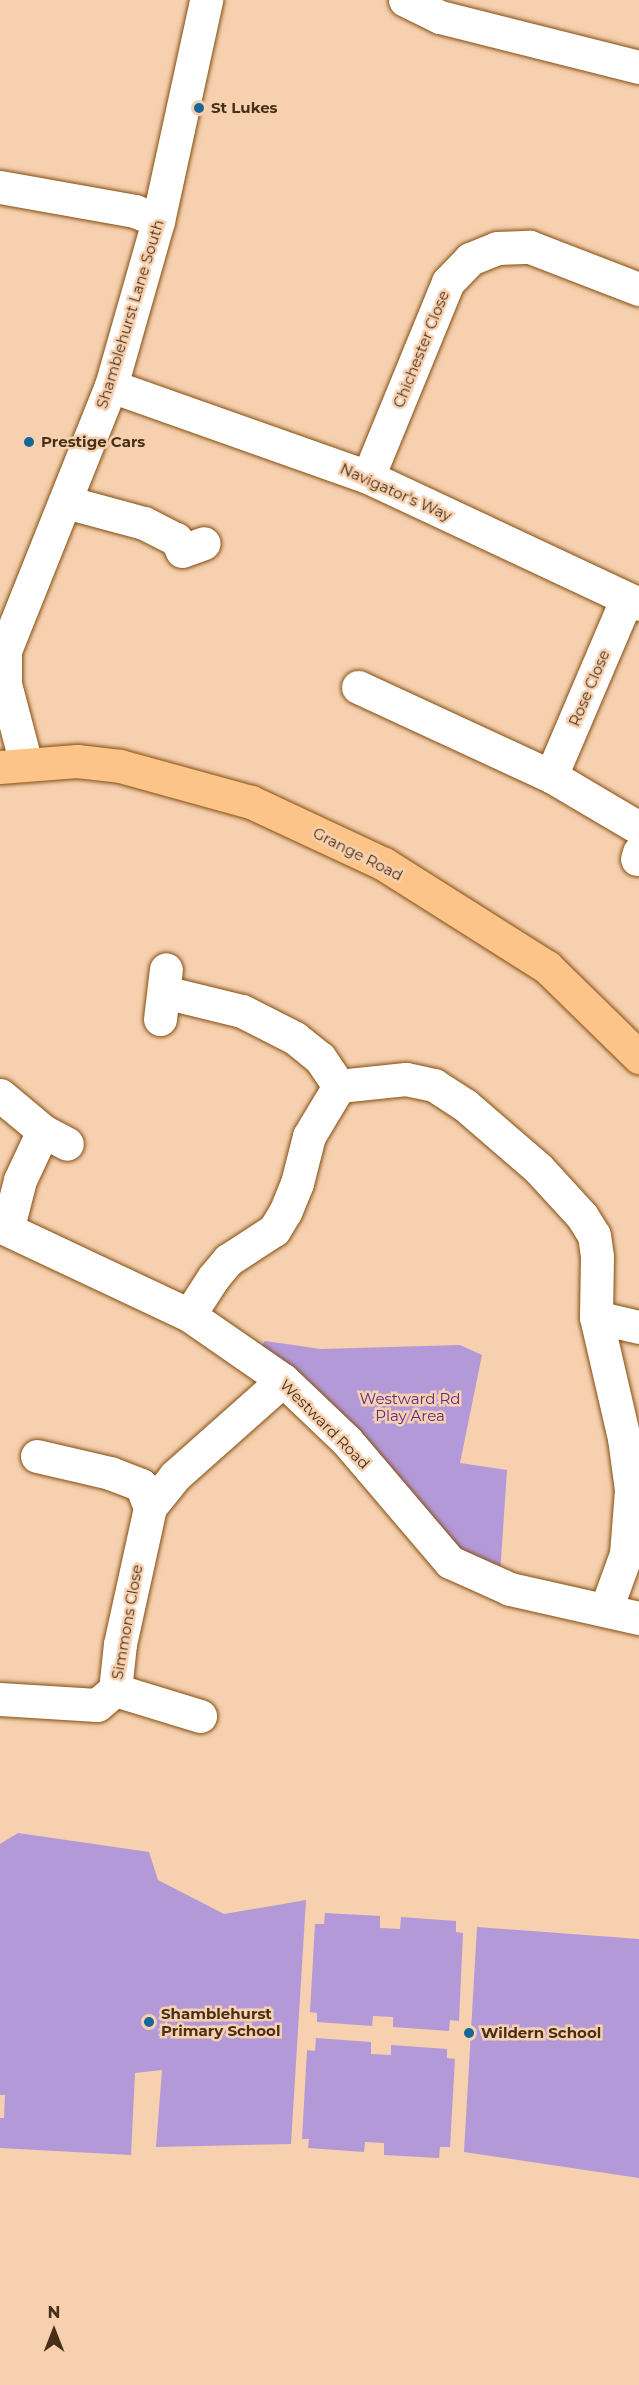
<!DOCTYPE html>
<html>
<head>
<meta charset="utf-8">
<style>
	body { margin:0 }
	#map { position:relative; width:639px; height:2385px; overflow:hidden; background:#f6d0af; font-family:Montserrat,sans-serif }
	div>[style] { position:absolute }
	.green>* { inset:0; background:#b399d8 }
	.roads { filter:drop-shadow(0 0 2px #844e10) drop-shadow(0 0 2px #844e10) }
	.minor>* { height:33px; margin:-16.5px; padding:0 16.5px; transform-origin:16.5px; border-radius:16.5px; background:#fff }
	.major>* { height:33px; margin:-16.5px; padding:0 16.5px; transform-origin:16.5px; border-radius:16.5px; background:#fcc488 }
	.dots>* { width:16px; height:16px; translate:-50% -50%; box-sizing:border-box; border:3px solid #f6d0af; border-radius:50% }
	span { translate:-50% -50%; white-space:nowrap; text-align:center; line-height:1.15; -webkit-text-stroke:5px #f6d0af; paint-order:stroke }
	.poi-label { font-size:15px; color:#482f18; font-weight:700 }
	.left { translate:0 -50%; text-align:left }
	.street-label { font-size:15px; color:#482f18 }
	.park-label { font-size:15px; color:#5a2c89 }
	.north { position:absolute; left:24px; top:2301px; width:60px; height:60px; -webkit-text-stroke:4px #f6d0af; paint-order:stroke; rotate:0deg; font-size:16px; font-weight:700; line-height:24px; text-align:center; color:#482f18 }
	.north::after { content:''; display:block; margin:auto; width:21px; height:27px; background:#482f18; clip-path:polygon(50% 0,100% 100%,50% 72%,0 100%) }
</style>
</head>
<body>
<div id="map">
	<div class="green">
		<div style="clip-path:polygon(265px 1341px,321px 1349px,460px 1345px,482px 1355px,460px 1463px,507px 1470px,500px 1575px,463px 1558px,260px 1348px)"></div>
		<div style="clip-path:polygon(18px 1833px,149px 1852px,158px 1880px,224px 1914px,306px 1900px,291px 2144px,156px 2147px,162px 2070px,135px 2073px,131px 2155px,0 2148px,0 2118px,4px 2118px,5px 2095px,0 2095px,0 1844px)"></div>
		<div style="clip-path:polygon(325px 1913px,380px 1916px,380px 1928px,400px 1929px,401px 1917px,456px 1921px,456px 1932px,463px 1933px,459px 2021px,450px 2020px,449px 2031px,393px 2027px,393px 2017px,373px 2016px,372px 2026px,317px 2022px,317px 2013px,310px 2012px,315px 1924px,324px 1924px)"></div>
		<div style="clip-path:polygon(477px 1927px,639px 1939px,639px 2178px,464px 2152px)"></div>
		<div style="clip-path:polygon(316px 2038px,371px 2042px,371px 2054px,391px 2055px,391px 2045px,447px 2049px,447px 2058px,455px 2059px,450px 2147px,440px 2147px,439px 2158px,384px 2155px,384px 2143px,365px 2142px,364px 2152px,308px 2148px,309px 2139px,302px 2139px,307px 2050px,315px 2051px)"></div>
	</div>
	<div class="roads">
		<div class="minor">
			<div style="left:405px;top:0;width:39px;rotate:26deg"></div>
			<div style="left:440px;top:17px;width:205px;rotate:14.1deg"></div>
			<div style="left:0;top:187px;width:137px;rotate:10.1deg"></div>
			<div style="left:135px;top:211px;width:25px;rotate:23deg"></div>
			<div style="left:111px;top:386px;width:273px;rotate:19.5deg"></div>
			<div style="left:368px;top:477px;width:299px;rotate:25.1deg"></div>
			<div style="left:368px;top:477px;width:211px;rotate:-67.7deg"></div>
			<div style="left:448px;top:282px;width:32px;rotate:-46deg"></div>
			<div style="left:470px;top:259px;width:29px;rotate:-22deg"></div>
			<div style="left:497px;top:248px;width:33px;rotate:-2deg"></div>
			<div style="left:530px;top:247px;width:117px;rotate:21.1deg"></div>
			<div style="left:66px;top:502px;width:81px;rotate:15.1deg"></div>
			<div style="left:144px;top:523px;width:36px;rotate:27deg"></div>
			<div style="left:176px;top:539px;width:13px;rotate:63deg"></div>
			<div style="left:182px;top:551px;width:23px;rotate:-20deg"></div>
			<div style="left:5px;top:650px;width:34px;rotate:90deg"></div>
			<div style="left:5px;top:684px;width:83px;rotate:75.3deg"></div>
			<div style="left:0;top:663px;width:298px;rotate:-68.2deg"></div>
			<div style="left:111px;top:386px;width:172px;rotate:-74.1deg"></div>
			<div style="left:158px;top:221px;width:226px;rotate:-77.7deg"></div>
			<div style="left:358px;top:687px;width:213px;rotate:24.8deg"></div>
			<div style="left:551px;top:776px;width:102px;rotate:30.6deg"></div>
			<div style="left:551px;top:776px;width:191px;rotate:-66.9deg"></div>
			<div style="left:637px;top:859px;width:7px;rotate:-74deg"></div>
			<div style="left:164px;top:992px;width:80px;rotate:13.7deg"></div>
			<div style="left:242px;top:1011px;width:59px;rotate:27deg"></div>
			<div style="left:295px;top:1038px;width:32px;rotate:39deg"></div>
			<div style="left:320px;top:1058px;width:34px;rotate:56deg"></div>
			<div style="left:339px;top:1086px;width:58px;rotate:121deg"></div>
			<div style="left:309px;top:1136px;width:49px;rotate:104.3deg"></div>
			<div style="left:297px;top:1183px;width:31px;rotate:112deg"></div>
			<div style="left:285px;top:1212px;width:21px;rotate:121deg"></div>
			<div style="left:274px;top:1230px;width:55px;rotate:146.9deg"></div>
			<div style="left:228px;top:1260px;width:23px;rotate:130deg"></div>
			<div style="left:213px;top:1278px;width:44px;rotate:123deg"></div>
			<div style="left:160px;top:1019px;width:50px;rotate:-83.2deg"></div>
			<div style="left:339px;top:1086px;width:67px;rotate:-6deg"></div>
			<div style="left:406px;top:1079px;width:29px;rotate:12deg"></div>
			<div style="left:434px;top:1085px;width:37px;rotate:33deg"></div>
			<div style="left:465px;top:1105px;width:96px;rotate:40.8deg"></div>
			<div style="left:538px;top:1168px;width:65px;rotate:47.5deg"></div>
			<div style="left:582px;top:1216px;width:22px;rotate:58deg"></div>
			<div style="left:594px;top:1235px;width:22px;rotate:82deg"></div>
			<div style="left:597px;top:1257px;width:60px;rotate:91deg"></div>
			<div style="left:596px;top:1317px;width:124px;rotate:77deg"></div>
			<div style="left:624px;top:1438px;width:52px;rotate:82.3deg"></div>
			<div style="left:631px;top:1490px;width:64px;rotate:94.5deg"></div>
			<div style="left:626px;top:1554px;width:59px;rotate:110deg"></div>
			<div style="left:0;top:1095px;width:56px;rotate:39.9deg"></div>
			<div style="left:43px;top:1131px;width:27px;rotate:28deg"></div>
			<div style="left:0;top:1226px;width:209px;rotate:25.2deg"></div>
			<div style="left:189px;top:1315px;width:114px;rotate:34.7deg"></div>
			<div style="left:283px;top:1380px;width:88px;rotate:43.6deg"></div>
			<div style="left:347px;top:1441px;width:159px;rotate:49.6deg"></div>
			<div style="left:450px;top:1562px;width:66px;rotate:24.2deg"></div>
			<div style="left:510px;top:1589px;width:132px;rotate:12.7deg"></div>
			<div style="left:8px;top:1227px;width:49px;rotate:-75.7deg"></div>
			<div style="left:20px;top:1180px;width:54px;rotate:-64.9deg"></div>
			<div style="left:596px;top:1317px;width:44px;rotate:13.1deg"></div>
			<div style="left:37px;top:1456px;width:75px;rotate:13.1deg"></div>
			<div style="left:110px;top:1473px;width:33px;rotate:21deg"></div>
			<div style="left:141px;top:1485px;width:24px;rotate:68deg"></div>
			<div style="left:115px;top:1690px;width:89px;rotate:17deg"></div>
			<div style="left:0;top:1699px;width:97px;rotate:3.5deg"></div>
			<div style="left:97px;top:1705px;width:23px;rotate:-40deg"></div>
			<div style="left:115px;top:1690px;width:46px;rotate:-83.8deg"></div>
			<div style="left:120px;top:1644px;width:140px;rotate:-77.6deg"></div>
			<div style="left:150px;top:1507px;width:40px;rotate:-51deg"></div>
			<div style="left:175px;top:1476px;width:144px;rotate:-41.6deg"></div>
		</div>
		<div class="major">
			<div style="left:0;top:767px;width:77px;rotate:-4.5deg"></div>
			<div style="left:77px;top:761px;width:43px;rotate:6.6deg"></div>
			<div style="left:120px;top:766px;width:136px;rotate:15.4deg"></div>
			<div style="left:251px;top:802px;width:147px;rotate:25deg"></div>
			<div style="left:384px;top:864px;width:193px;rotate:32.3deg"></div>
			<div style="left:547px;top:967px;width:129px;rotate:44.4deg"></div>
		</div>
	</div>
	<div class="dots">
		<div style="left:199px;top:108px;background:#176698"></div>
		<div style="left:29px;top:442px;background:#176698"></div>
		<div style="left:149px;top:2022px;background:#176698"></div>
		<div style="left:469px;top:2033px;background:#176698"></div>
	</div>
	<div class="poi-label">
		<span class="left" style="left:211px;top:108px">St Lukes</span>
		<span class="left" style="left:41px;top:442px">Prestige Cars</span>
		<span class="left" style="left:161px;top:2022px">Shamblehurst<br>Primary School</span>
		<span class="left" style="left:481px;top:2033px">Wildern School</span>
	</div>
	<div class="street-label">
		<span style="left:130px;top:314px;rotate:-73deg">Shamblehurst Lane South</span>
		<span style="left:421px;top:349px;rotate:-68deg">Chichester Close</span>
		<span style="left:396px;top:492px;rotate:24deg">Navigator's Way</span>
		<span style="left:589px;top:688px;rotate:-67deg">Rose Close</span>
		<span style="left:358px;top:854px;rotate:27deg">Grange Road</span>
		<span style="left:325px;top:1424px;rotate:45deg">Westward Road</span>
		<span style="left:127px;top:1622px;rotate:-80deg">Simmons Close</span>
	</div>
	<div class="park-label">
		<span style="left:410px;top:1407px">Westward Rd<br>Play Area</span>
	</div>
	<div class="north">N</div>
</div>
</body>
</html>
